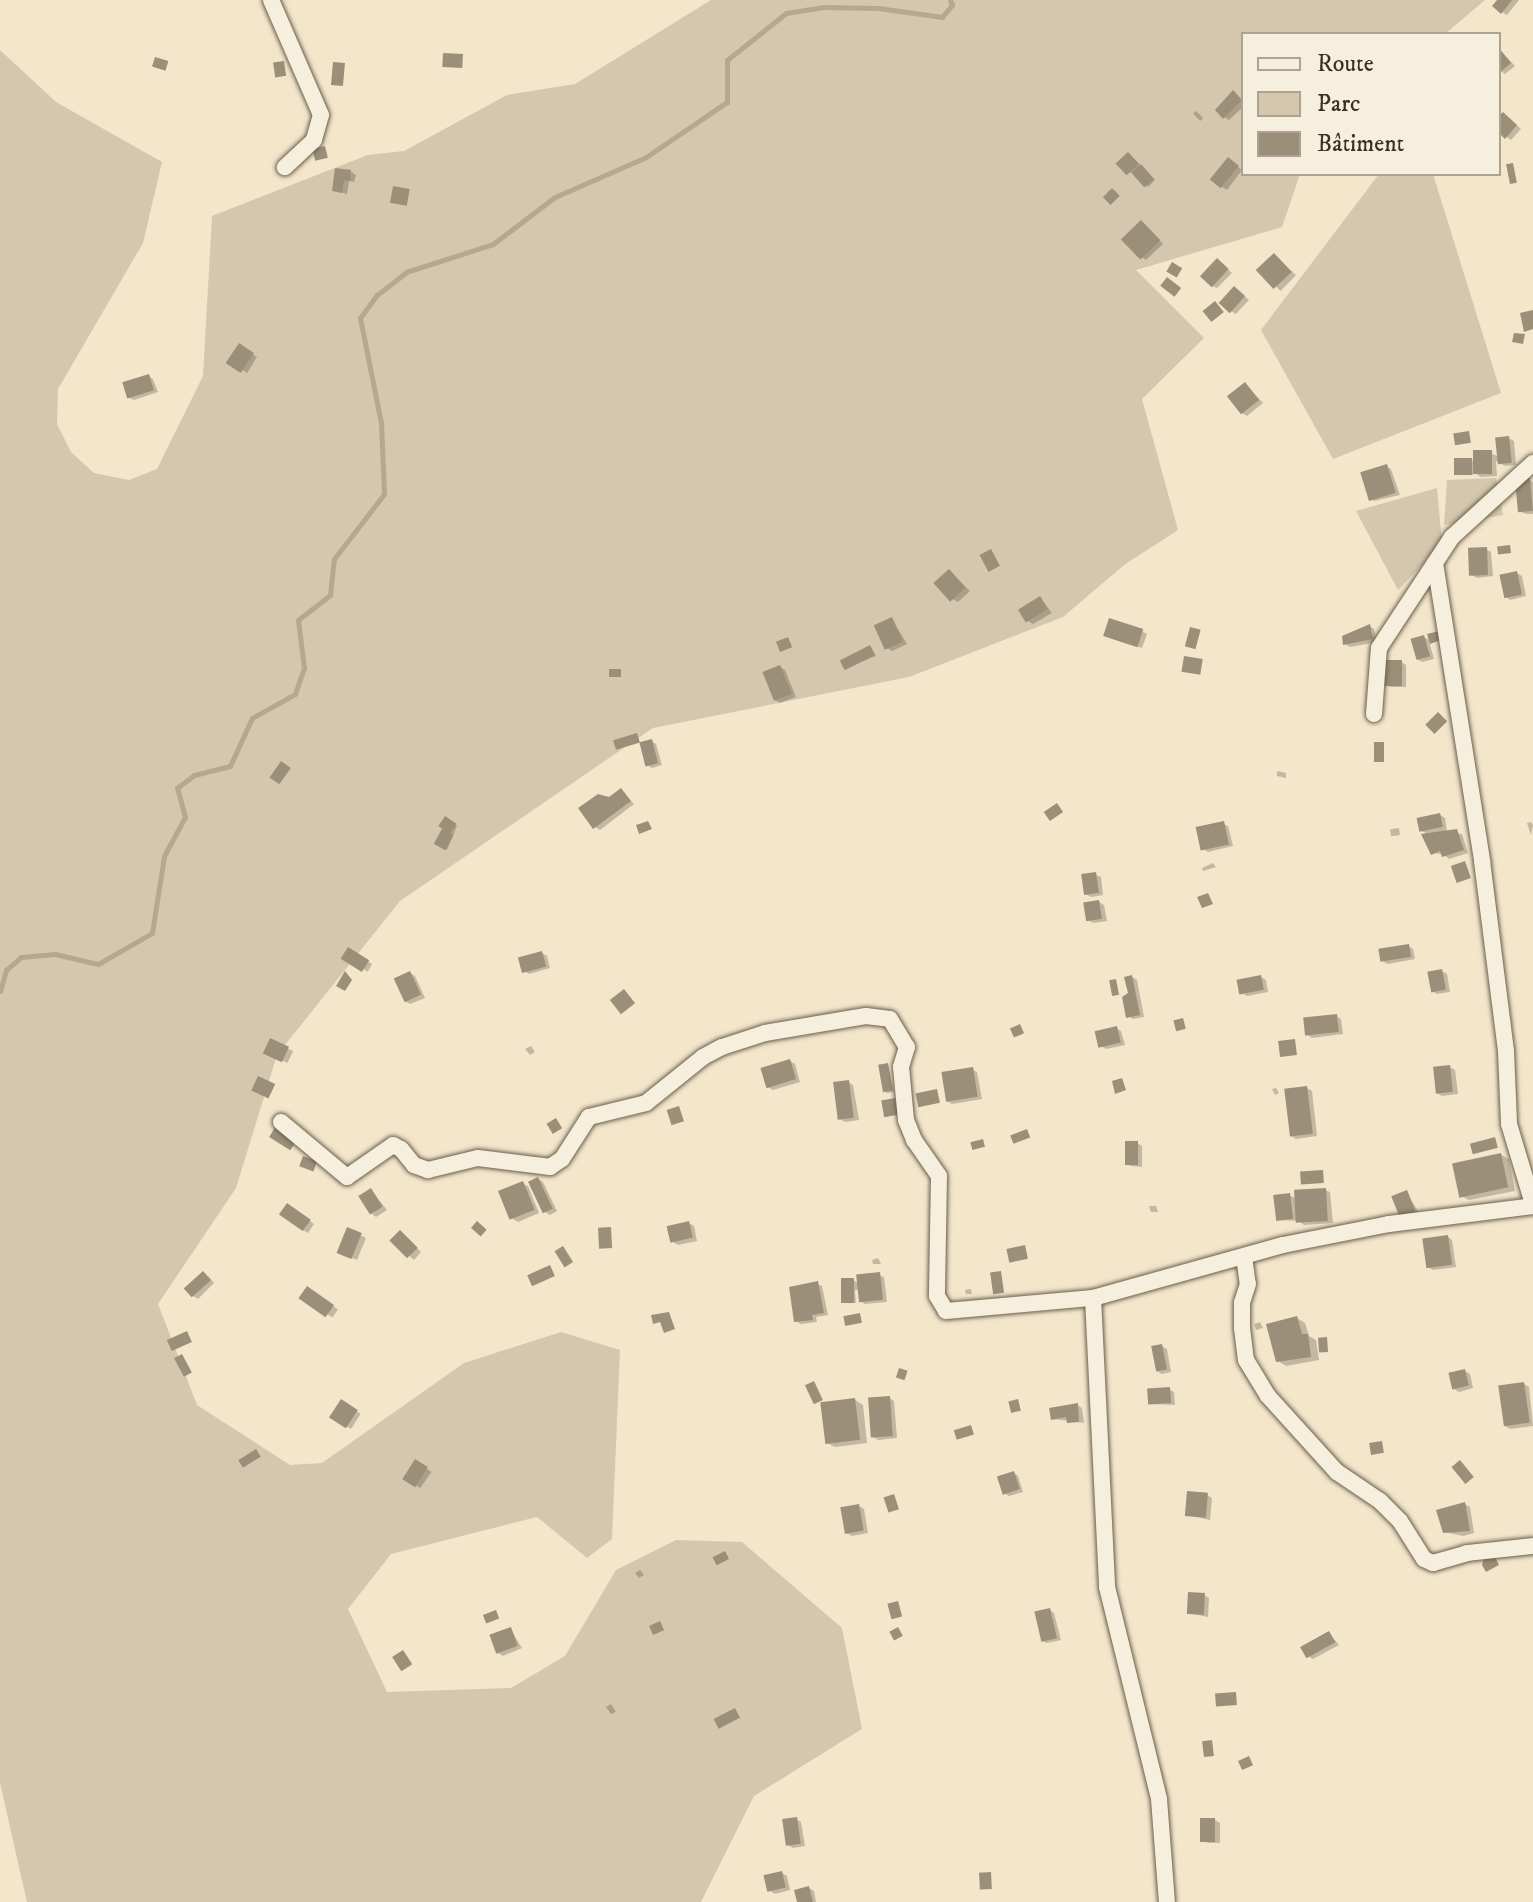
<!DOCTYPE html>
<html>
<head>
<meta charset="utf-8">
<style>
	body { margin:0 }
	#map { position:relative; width:1533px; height:1902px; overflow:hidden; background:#f3e6cb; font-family:"IM FELL DW Pica",serif }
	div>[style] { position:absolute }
	.green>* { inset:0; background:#d4c7ae }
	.shadow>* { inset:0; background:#0003; transform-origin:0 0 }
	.stream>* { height:5px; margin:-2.5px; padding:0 2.5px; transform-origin:2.5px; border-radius:2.5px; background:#b5a892 }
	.building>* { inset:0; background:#9b8f7a; transform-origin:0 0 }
	.roads { filter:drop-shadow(0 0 2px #6a5e4c) drop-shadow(0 0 2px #6a5e4c) }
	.minor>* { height:16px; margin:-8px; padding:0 8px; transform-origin:8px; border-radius:8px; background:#f7efdd }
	span { translate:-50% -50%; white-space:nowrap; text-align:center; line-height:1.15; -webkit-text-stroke:6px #f7efdd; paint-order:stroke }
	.legend { position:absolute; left:1241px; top:32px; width:260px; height:144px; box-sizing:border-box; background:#f7efdd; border:2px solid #aca392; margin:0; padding:10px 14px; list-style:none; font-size:24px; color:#3c3022 }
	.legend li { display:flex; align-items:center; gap:16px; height:40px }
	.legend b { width:40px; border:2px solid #aca392 }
</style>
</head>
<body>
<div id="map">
	<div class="green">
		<div style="clip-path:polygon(711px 0,1485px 0,1445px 34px,1243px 34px,1243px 174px,1300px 174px,1282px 227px,1136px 270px,1204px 338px,1142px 399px,1178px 530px,1124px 565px,1063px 617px,909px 677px,653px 728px,400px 901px,277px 1055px,236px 1188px,158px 1304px,197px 1405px,290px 1465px,322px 1463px,464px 1363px,561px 1332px,620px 1350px,612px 1539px,587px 1558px,537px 1517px,391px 1554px,348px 1609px,387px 1692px,511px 1688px,565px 1656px,616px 1570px,676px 1540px,742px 1542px,842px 1628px,862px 1729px,754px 1796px,701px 1902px,27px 1902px,0 1783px,0 50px,56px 102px,162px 162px,143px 243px,58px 389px,57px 424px,71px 452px,94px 473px,129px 480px,157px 469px,203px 376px,212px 216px,368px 155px,404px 151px,507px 95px,575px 84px)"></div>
		<div style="clip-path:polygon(1379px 174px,1433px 174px,1501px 393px,1333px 459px,1261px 330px)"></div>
		<div style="clip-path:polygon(1496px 478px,1503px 515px,1444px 525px,1447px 480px)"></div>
		<div style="clip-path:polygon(1437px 488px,1442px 544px,1398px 590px,1356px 511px)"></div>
	</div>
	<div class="shadow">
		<div style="clip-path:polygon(1500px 0,1519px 0,1507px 15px,1502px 12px)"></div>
		<div style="clip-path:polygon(1499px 49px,1515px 66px,1505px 74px,1499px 70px)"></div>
		<div style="clip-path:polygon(1234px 93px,1243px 101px,1243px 107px,1229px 120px,1224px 117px)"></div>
		<div style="left:1196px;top:111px;width:10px;height:4px;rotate:45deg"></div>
		<div style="clip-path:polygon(1508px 117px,1521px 129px,1511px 140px,1499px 131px,1499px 119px)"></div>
		<div style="clip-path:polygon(1130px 155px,1155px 180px,1148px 187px,1132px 172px,1127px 174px)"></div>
		<div style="clip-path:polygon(1233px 163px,1242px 170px,1227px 190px,1222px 187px)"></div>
		<div style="clip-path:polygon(351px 172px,356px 175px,354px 182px,349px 181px,347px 194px,334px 190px)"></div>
		<div style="clip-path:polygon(1146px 226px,1163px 244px,1146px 260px,1141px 257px)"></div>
		<div style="left:1275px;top:255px;width:29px;height:22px;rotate:44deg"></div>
		<div style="clip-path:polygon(1218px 260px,1232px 273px,1217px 288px,1212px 286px)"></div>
		<div style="clip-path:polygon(1239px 291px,1249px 300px,1236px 314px,1231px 311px)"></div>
		<div style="left:239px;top:346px;width:21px;height:19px;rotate:31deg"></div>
		<div style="clip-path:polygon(148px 376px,153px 379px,158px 392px,134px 400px,129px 398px)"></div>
		<div style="clip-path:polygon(1245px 384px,1263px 403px,1247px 416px,1242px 413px)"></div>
		<div style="clip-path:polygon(1509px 438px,1514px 441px,1516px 465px,1505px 466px,1496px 461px,1497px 476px,1481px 477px,1473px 472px,1473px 475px,1456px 474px,1471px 460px,1476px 462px,1491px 453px,1499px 457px)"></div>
		<div style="clip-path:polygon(1386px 466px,1391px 469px,1400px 495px,1374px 501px,1369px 498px)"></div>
		<div style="clip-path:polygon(1530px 480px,1533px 482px,1533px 514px,1526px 514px,1521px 512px)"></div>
		<div style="clip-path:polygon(1486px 549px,1491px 552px,1493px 576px,1477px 578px,1472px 575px)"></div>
		<div style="clip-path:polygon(949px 572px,970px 591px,958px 602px,953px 599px)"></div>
		<div style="clip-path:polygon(1517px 573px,1522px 576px,1526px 596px,1510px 600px,1506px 597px)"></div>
		<div style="clip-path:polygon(1040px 598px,1052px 613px,1033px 624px,1028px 621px)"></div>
		<div style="clip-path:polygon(892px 619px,907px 644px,892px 651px,887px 648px)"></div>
		<div style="clip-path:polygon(1369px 626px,1374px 629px,1377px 642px,1350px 647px,1345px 644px,1344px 636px)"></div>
		<div style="clip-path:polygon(1142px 631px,1147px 634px,1142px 648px,1110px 638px)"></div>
		<div style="clip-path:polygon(1438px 633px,1442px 641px,1429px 641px,1434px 659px,1422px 662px,1417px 659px,1424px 637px,1431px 641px)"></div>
		<div style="clip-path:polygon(870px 647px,876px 656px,847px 668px)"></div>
		<div style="clip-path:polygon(1401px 662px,1406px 665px,1406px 687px,1390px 687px,1386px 684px)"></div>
		<div style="clip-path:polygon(780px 667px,785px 670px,796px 697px,780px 703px,775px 700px)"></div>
		<div style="clip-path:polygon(651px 741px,656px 744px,662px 765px,652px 768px,647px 765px)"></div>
		<div style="clip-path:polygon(1277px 771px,1286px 773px,1286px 778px,1277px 776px)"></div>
		<div style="clip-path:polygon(621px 790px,634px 804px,600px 830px,595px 827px,609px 799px)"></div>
		<div style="clip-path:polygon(1440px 815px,1445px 818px,1447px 832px,1462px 834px,1468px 853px,1449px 859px,1443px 854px,1432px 853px,1429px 835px,1420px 830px)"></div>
		<div style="clip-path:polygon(446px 819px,457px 826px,447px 850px,436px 843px)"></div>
		<div style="clip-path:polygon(1531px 822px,1533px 825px,1531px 835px,1527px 823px)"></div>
		<div style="clip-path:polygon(1223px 824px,1228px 826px,1233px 846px,1208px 852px,1203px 849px)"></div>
		<div style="left:1399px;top:828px;width:7px;height:9px;rotate:82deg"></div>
		<div style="clip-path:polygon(1213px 863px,1216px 867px,1203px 871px,1202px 868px)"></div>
		<div style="clip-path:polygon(1096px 875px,1101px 877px,1103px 895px,1091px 897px,1086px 894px)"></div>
		<div style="clip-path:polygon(1099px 902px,1104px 905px,1107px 921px,1093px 923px,1088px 920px)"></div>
		<div style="clip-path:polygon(1408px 946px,1413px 949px,1415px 959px,1388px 964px,1383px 962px)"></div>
		<div style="left:348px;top:950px;width:28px;height:9px;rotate:30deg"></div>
		<div style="clip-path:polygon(542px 953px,547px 956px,550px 968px,529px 974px,524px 971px)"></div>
		<div style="clip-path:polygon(1442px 971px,1447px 974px,1450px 992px,1437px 994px,1432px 991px)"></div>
		<div style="clip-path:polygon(410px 973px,415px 976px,425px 998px,410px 1004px,405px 1001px)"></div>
		<div style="clip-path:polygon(1132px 977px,1137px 980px,1144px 1017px,1133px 1019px,1128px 1016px)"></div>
		<div style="clip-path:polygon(1261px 977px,1266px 980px,1268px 992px,1247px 996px,1242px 993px)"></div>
		<div style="clip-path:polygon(1336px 1016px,1341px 1019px,1343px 1034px,1312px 1038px,1307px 1035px)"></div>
		<div style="clip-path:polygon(1116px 1028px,1121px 1031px,1125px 1045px,1106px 1049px,1101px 1046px)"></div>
		<div style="left:271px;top:1040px;width:25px;height:13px;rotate:27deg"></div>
		<div style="clip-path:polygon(531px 1046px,535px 1052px,530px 1055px,525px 1049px)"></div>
		<div style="clip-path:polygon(790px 1061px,795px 1064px,800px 1082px,773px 1090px,768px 1087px)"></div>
		<div style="clip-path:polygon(888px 1065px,894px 1092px,887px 1093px,885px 1092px)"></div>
		<div style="clip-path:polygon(1450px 1067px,1455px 1070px,1458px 1094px,1442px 1096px,1437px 1093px)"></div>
		<div style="clip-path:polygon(972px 1069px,977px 1072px,982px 1099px,952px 1104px,947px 1101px)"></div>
		<div style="clip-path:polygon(848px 1082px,853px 1085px,859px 1120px,845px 1122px,840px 1119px)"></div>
		<div style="clip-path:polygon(1276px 1088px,1279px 1093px,1275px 1095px,1272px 1089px)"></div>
		<div style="clip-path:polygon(1307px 1088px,1312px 1091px,1317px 1136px,1296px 1139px,1291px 1136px)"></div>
		<div style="clip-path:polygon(1137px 1143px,1142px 1146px,1142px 1167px,1131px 1166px,1126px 1164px)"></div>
		<div style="clip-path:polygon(1501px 1155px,1509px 1159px,1515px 1191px,1469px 1200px,1461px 1196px)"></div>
		<div style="clip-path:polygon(538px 1179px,543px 1182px,557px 1211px,550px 1215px,545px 1212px)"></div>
		<div style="clip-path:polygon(523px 1184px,528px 1186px,539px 1213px,518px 1222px,513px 1219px)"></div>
		<div style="clip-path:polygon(371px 1190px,387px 1210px,376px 1217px,372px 1214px)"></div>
		<div style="clip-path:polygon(1325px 1190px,1330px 1192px,1333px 1223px,1304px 1225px,1299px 1221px,1277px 1220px,1289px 1195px,1297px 1199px)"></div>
		<div style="clip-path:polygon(1407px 1193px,1419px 1213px,1406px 1218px)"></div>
		<div style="clip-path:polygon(1149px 1206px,1156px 1206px,1158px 1212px,1151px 1212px)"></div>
		<div style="clip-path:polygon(293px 1209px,314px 1224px,308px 1233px,303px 1230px)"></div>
		<div style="clip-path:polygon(689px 1223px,694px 1226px,697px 1241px,678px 1245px,673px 1242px)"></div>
		<div style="clip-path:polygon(348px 1229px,366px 1238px,357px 1260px,343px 1254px)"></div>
		<div style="clip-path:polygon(405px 1235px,421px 1252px,414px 1260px,392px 1240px)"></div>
		<div style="clip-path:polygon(1448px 1237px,1452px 1240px,1456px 1267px,1433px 1270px,1428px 1267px)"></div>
		<div style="clip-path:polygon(878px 1258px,881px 1264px,873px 1264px,872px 1260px)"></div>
		<div style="clip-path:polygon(879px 1275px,884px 1277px,887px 1302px,865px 1304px,860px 1301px,859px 1290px,855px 1290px,856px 1303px,845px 1302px,853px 1280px,858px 1283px)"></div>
		<div style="clip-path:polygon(208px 1276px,214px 1283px,198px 1299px,193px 1296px)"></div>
		<div style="clip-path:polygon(817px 1284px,822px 1286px,828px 1315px,816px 1317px,817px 1322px,800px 1324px,796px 1321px)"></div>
		<div style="left:307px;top:1289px;width:37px;height:10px;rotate:33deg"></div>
		<div style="clip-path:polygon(971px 1289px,972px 1294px,966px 1294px,965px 1290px)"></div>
		<div style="clip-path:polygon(1297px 1318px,1305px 1323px,1309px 1336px,1316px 1340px,1319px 1360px,1286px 1366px,1278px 1361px)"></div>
		<div style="clip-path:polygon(1260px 1322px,1263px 1328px,1256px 1330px,1254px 1324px)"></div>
		<div style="clip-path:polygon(1162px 1346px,1167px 1349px,1171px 1372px,1162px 1374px,1157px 1371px)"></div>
		<div style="clip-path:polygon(1465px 1371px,1470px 1374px,1473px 1388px,1459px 1392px,1454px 1389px)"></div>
		<div style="clip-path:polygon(1524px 1384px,1529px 1387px,1533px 1426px,1510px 1429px,1505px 1426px)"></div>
		<div style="clip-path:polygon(1169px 1389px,1174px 1392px,1175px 1405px,1150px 1404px)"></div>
		<div style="clip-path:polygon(889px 1398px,894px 1401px,897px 1438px,878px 1440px,873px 1437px)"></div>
		<div style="clip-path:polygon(855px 1400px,863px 1405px,867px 1443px,835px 1447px,827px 1443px)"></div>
		<div style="left:342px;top:1402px;width:22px;height:18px;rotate:32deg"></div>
		<div style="clip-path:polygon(1077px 1405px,1082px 1408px,1084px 1423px,1053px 1419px)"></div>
		<div style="left:416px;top:1461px;width:19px;height:20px;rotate:35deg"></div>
		<div style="clip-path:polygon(1014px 1473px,1018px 1476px,1023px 1492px,1009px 1496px,1004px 1493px)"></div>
		<div style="clip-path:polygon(1207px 1495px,1212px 1498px,1210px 1520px,1187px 1515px)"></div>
		<div style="clip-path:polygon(1465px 1504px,1470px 1507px,1474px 1533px,1463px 1536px,1444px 1532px)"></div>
		<div style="clip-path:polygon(859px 1506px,864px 1509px,868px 1533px,852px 1536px,847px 1533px)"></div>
		<div style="clip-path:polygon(640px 1570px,644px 1575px,639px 1578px,635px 1573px)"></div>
		<div style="clip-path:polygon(1204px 1595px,1209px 1598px,1208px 1617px,1188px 1613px)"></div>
		<div style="clip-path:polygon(1050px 1610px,1054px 1613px,1061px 1640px,1047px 1643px,1042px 1641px)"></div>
		<div style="clip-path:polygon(511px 1630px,522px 1648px,503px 1656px,498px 1653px)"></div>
		<div style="clip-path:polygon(1329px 1633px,1339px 1645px,1313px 1659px,1308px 1656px)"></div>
		<div style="clip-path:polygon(611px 1704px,616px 1712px,611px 1714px,606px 1707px)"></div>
		<div style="clip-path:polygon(796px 1819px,801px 1822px,805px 1846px,793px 1848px,788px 1845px)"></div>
		<div style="clip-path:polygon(1215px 1820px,1220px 1823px,1220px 1843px,1208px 1843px,1203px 1840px)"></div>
		<div style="clip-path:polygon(782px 1873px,787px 1876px,790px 1890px,775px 1894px,770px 1891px)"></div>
		<div style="clip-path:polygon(809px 1888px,814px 1891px,816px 1902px,799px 1902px)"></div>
	</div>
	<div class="stream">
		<div style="left:0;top:991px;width:22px;rotate:-74deg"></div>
		<div style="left:6px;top:970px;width:20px;rotate:-41deg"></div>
		<div style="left:21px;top:957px;width:34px;rotate:-5deg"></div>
		<div style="left:55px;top:954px;width:44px;rotate:13.1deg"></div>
		<div style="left:98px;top:964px;width:62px;rotate:-29.9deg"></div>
		<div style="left:152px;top:933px;width:78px;rotate:-81.1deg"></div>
		<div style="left:164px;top:856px;width:44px;rotate:-61.7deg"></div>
		<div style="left:185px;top:817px;width:30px;rotate:-105deg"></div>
		<div style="left:177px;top:788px;width:21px;rotate:-37deg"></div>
		<div style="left:194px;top:775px;width:37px;rotate:-14deg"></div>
		<div style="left:230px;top:766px;width:53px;rotate:-65.4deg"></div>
		<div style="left:252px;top:718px;width:49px;rotate:-29.2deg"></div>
		<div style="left:295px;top:694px;width:28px;rotate:-71deg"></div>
		<div style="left:304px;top:668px;width:48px;rotate:-97.1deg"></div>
		<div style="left:298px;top:620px;width:41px;rotate:-38deg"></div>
		<div style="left:330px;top:595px;width:36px;rotate:-84deg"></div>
		<div style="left:334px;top:559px;width:82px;rotate:-52.4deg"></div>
		<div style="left:384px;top:494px;width:71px;rotate:-92.4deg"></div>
		<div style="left:381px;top:423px;width:107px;rotate:-101.3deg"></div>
		<div style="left:360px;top:318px;width:29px;rotate:-54deg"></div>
		<div style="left:377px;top:295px;width:37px;rotate:-38deg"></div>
		<div style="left:406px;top:272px;width:91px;rotate:-17.8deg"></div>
		<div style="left:493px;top:244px;width:78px;rotate:-37.2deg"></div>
		<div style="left:555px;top:197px;width:99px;rotate:-23.7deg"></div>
		<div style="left:646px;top:157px;width:98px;rotate:-34.2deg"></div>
		<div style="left:727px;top:102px;width:42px;rotate:-90deg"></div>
		<div style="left:727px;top:60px;width:75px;rotate:-38.5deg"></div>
		<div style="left:786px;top:13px;width:38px;rotate:-9deg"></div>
		<div style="left:824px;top:7px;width:54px;rotate:1.1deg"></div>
		<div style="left:878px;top:8px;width:65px;rotate:8deg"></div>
		<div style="left:942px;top:17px;width:16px;rotate:-50deg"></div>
		<div style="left:952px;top:5px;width:5px;rotate:-112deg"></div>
	</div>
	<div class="building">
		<div style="clip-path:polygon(1497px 0,1512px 0,1501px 14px,1492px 6px)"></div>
		<div style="clip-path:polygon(1499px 48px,1511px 63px,1499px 73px)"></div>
		<div style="left:443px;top:53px;width:20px;height:14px;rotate:3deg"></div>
		<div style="left:155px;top:57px;width:14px;height:10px;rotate:17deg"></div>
		<div style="left:284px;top:61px;width:15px;height:11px;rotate:82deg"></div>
		<div style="left:333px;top:62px;width:12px;height:23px;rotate:5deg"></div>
		<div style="clip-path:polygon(1233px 90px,1242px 100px,1223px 119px,1215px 110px)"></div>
		<div style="clip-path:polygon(1503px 112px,1517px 125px,1505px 139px,1499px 133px,1499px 116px)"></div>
		<div style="left:325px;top:146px;width:12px;height:13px;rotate:76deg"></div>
		<div style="left:1128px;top:152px;width:16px;height:17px;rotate:47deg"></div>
		<div style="left:1228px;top:157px;width:14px;height:29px;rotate:39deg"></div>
		<div style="left:1513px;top:163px;width:20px;height:7px;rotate:79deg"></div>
		<div style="left:1141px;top:164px;width:20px;height:13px;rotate:49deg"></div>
		<div style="clip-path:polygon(335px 168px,351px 170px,350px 181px,344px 180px,342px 193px,332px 191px)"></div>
		<div style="left:393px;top:186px;width:17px;height:17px;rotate:10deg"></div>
		<div style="left:1112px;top:188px;width:11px;height:13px;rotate:45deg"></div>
		<div style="left:1141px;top:220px;width:28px;height:28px;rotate:46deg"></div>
		<div style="left:1274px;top:253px;width:26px;height:25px;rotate:47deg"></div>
		<div style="left:1217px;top:258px;width:16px;height:25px;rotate:43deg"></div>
		<div style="left:1172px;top:262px;width:12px;height:11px;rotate:31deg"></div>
		<div style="left:1167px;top:277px;width:18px;height:11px;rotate:38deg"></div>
		<div style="left:1234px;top:286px;width:15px;height:23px;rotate:42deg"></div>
		<div style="left:1215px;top:301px;width:14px;height:16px;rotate:51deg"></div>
		<div style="clip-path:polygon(1533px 310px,1533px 329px,1524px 332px,1520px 313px)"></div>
		<div style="clip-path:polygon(1514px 333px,1525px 334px,1523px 344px,1512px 342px)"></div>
		<div style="left:239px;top:343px;width:18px;height:24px;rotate:34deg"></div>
		<div style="left:149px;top:374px;width:17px;height:28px;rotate:73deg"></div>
		<div style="left:1245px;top:382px;width:23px;height:23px;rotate:52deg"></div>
		<div style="left:1469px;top:431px;width:12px;height:16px;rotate:81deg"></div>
		<div style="left:1509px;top:436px;width:27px;height:14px;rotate:84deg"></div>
		<div style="left:1492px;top:450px;width:24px;height:19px;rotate:90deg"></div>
		<div style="left:1454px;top:458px;width:18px;height:17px"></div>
		<div style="left:1387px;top:464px;width:30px;height:28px;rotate:73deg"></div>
		<div style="left:1530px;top:478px;width:33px;height:15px;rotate:85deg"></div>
		<div style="left:1510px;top:545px;width:8px;height:13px;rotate:83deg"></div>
		<div style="left:1487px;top:547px;width:28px;height:19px;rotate:88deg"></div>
		<div style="left:991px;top:549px;width:19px;height:13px;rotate:62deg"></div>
		<div style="left:949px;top:569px;width:25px;height:21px;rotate:48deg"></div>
		<div style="left:1517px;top:571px;width:24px;height:18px;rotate:78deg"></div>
		<div style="left:1040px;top:596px;width:15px;height:26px;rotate:58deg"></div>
		<div style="left:892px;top:617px;width:27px;height:20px;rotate:66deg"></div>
		<div style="left:1109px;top:618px;width:36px;height:19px;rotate:18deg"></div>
		<div style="clip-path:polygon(1370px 624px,1373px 639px,1343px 645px,1342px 636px)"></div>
		<div style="left:1190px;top:627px;width:11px;height:20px;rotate:15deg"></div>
		<div style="clip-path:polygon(1439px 631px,1441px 640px,1430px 644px,1427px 634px)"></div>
		<div style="left:1424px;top:635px;width:22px;height:14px;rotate:74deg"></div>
		<div style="left:788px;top:637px;width:11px;height:13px;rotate:68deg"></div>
		<div style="left:870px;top:645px;width:11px;height:34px;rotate:63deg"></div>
		<div style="left:1184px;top:656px;width:19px;height:16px;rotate:9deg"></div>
		<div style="left:1383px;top:660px;width:19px;height:26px"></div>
		<div style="left:780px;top:665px;width:31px;height:19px;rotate:68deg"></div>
		<div style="left:609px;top:669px;width:12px;height:8px"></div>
		<div style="left:1438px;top:712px;width:13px;height:18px;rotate:45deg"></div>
		<div style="left:637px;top:733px;width:10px;height:25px;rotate:73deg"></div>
		<div style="left:652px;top:739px;width:25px;height:13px;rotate:76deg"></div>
		<div style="left:1374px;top:742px;width:10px;height:20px"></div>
		<div style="left:281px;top:761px;width:12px;height:20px;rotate:35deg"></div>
		<div style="clip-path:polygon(621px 788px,631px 801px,593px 829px,578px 808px,598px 794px,609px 797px)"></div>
		<div style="left:1057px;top:803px;width:11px;height:16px;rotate:56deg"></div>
		<div style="left:1440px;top:813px;width:14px;height:24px;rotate:78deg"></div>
		<div style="left:445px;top:816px;width:14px;height:12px;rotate:34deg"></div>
		<div style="clip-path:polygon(648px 821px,652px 829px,639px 834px,636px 825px)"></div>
		<div style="left:1224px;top:821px;width:24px;height:29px;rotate:78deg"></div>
		<div style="left:442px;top:829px;width:13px;height:17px;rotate:29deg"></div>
		<div style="clip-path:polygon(1457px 829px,1464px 850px,1442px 857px,1440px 851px,1431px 855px,1421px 834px)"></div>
		<div style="left:1465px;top:861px;width:18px;height:15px;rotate:71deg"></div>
		<div style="left:1096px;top:872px;width:21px;height:15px;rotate:82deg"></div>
		<div style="clip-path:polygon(1208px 893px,1213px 904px,1202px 908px,1197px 897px)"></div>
		<div style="left:1099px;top:900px;width:19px;height:16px;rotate:81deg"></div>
		<div style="left:1409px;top:944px;width:13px;height:31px;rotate:81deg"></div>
		<div style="left:348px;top:947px;width:25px;height:14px;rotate:32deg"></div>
		<div style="left:542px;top:951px;width:16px;height:25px;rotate:75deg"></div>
		<div style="left:1442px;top:969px;width:21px;height:15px;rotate:79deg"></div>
		<div style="clip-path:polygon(345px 971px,352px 980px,345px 991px,336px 986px)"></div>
		<div style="left:410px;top:971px;width:26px;height:18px;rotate:65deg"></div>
		<div style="clip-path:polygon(1132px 975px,1140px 1015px,1126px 1018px,1122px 997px,1128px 993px,1124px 977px)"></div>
		<div style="left:1261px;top:975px;width:15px;height:25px;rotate:79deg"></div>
		<div style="left:1116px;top:979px;width:16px;height:7px;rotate:79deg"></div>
		<div style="left:624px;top:989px;width:18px;height:18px;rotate:52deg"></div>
		<div style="left:1337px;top:1014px;width:18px;height:34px;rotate:84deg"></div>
		<div style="left:1183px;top:1018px;width:11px;height:10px;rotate:75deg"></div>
		<div style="left:1020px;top:1024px;width:10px;height:11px;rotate:66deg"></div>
		<div style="left:1117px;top:1026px;width:17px;height:23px;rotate:77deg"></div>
		<div style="left:270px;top:1038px;width:21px;height:17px;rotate:25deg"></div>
		<div style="left:1295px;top:1039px;width:16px;height:17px;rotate:83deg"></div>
		<div style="left:790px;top:1059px;width:21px;height:31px;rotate:73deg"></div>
		<div style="left:888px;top:1063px;width:28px;height:10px;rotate:80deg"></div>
		<div style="left:1450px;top:1065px;width:27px;height:17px;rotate:84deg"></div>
		<div style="left:973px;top:1067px;width:30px;height:32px;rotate:81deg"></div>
		<div style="left:258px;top:1076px;width:19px;height:16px;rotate:25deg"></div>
		<div style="clip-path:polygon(1122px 1078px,1126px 1090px,1115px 1094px,1112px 1081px)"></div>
		<div style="left:849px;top:1080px;width:38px;height:16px;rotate:83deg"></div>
		<div style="left:1307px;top:1086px;width:48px;height:23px;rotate:83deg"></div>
		<div style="left:937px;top:1089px;width:14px;height:22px;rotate:78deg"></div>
		<div style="left:895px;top:1098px;width:17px;height:14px;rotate:80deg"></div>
		<div style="left:679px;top:1106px;width:16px;height:13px;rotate:72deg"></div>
		<div style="left:556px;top:1118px;width:12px;height:11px;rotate:59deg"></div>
		<div style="left:276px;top:1126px;width:25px;height:13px;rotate:32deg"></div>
		<div style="left:1027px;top:1129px;width:9px;height:18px;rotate:69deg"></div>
		<div style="left:1495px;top:1137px;width:11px;height:26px;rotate:75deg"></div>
		<div style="left:983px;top:1139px;width:8px;height:13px;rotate:76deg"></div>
		<div style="left:1125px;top:1141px;width:13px;height:24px"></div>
		<div style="left:1501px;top:1153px;width:35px;height:50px;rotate:78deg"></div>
		<div style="left:303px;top:1156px;width:15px;height:11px;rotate:20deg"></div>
		<div style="left:1323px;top:1170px;width:13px;height:23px;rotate:86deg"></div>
		<div style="left:538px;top:1177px;width:35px;height:11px;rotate:65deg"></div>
		<div style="left:523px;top:1181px;width:31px;height:27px;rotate:68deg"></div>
		<div style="left:371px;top:1188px;width:22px;height:15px;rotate:58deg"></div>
		<div style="left:1326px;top:1188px;width:33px;height:32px;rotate:87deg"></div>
		<div style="left:1407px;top:1190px;width:22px;height:17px;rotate:68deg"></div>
		<div style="left:1290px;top:1193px;width:26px;height:17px;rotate:83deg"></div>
		<div style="left:287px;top:1203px;width:29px;height:14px;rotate:35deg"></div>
		<div style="left:477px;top:1221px;width:13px;height:9px;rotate:42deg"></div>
		<div style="left:689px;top:1221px;width:17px;height:23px;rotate:77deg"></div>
		<div style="left:347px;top:1227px;width:16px;height:28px;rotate:22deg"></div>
		<div style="left:611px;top:1227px;width:21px;height:13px;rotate:87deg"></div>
		<div style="left:400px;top:1230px;width:25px;height:15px;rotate:45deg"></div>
		<div style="left:1448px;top:1235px;width:30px;height:26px;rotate:82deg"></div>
		<div style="left:1025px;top:1245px;width:14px;height:19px;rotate:78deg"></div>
		<div style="left:563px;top:1246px;width:19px;height:10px;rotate:58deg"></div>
		<div style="left:550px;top:1265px;width:12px;height:25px;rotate:66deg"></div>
		<div style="left:203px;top:1271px;width:12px;height:26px;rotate:48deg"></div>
		<div style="left:1001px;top:1271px;width:22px;height:11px;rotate:82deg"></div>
		<div style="left:880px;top:1272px;width:28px;height:24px;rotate:84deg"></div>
		<div style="left:841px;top:1278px;width:13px;height:25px"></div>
		<div style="clip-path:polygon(818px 1281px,824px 1313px,812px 1315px,813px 1320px,794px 1322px,789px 1287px)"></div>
		<div style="left:307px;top:1286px;width:33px;height:15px;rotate:35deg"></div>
		<div style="clip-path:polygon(669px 1312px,675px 1329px,664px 1333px,660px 1322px,653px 1324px,651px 1315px)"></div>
		<div style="left:860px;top:1313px;width:10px;height:17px;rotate:79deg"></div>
		<div style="clip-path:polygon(1297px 1316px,1302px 1334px,1308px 1334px,1311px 1357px,1276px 1362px,1266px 1324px)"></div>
		<div style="left:187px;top:1331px;width:12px;height:22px;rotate:66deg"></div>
		<div style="left:1327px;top:1337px;width:15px;height:9px;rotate:86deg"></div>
		<div style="left:1162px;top:1344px;width:26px;height:11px;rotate:79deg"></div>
		<div style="left:182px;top:1354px;width:21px;height:9px;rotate:62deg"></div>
		<div style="left:899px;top:1368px;width:9px;height:10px;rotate:18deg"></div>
		<div style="left:1465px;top:1369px;width:17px;height:17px;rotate:77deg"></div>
		<div style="left:814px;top:1381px;width:21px;height:10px;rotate:65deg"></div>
		<div style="left:1524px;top:1382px;width:41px;height:26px;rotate:82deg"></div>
		<div style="left:1170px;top:1387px;width:16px;height:23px;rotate:86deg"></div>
		<div style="left:890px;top:1396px;width:40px;height:22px;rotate:86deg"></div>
		<div style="left:855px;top:1398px;width:42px;height:35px;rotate:83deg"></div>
		<div style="left:341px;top:1399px;width:20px;height:22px;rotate:33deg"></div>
		<div style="left:1018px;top:1399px;width:12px;height:10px;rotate:76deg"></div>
		<div style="clip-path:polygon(1078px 1403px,1079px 1422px,1067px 1423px,1066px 1417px,1051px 1420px,1049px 1408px)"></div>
		<div style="left:971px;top:1425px;width:10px;height:18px;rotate:73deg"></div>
		<div style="left:1382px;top:1441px;width:12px;height:13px;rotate:81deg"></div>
		<div style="left:256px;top:1449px;width:9px;height:21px;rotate:58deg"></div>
		<div style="left:415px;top:1459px;width:15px;height:24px;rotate:32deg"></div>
		<div style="left:1460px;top:1460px;width:22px;height:11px;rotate:51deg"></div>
		<div style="left:1014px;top:1471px;width:19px;height:18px;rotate:72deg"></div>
		<div style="left:1187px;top:1491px;width:21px;height:25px;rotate:5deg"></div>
		<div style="left:894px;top:1494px;width:16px;height:11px;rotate:72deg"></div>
		<div style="clip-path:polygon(1465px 1502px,1470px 1531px,1443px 1533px,1436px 1510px)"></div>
		<div style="left:859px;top:1504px;width:27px;height:19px;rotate:80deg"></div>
		<div style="left:725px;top:1551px;width:9px;height:14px;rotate:63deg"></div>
		<div style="clip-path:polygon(1493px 1553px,1499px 1565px,1486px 1572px,1482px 1565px,1484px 1558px)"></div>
		<div style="left:1188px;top:1592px;width:17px;height:22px;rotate:3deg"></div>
		<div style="left:898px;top:1601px;width:16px;height:11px;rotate:75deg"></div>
		<div style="left:1050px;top:1608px;width:31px;height:16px;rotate:77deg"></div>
		<div style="left:496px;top:1610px;width:9px;height:14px;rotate:69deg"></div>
		<div style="left:660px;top:1621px;width:10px;height:12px;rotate:66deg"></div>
		<div style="left:511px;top:1627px;width:20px;height:23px;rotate:70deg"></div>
		<div style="left:898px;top:1627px;width:10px;height:10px;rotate:61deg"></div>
		<div style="left:1329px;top:1631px;width:13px;height:33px;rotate:61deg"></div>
		<div style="left:403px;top:1650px;width:17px;height:13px;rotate:57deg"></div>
		<div style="left:1236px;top:1692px;width:13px;height:21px;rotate:86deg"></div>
		<div style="left:735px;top:1708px;width:11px;height:24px;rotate:63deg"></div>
		<div style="left:1212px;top:1740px;width:16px;height:10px;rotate:83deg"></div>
		<div style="left:1249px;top:1756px;width:10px;height:12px;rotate:66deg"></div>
		<div style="left:797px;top:1817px;width:27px;height:15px;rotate:82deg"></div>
		<div style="left:1200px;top:1818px;width:15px;height:24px"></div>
		<div style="left:782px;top:1871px;width:17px;height:19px;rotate:77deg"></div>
		<div style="left:991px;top:1872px;width:17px;height:12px;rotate:87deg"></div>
		<div style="clip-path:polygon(809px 1886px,813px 1902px,797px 1902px,794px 1890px)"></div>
	</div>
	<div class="roads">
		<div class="minor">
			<div style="left:271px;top:0;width:125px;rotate:66.5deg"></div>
			<div style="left:321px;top:115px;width:26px;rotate:106deg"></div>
			<div style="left:314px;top:140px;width:40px;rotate:137deg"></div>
			<div style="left:1435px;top:563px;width:302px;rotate:81deg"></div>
			<div style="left:1482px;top:861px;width:192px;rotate:82.8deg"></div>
			<div style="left:1506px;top:1051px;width:73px;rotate:87.6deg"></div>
			<div style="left:1509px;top:1124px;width:84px;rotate:73.3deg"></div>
			<div style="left:1374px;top:714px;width:66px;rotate:-85.7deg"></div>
			<div style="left:1379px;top:648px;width:133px;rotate:-56.7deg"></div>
			<div style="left:1452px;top:537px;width:110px;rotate:-42.4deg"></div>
			<div style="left:281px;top:1122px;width:86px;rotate:39.8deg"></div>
			<div style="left:347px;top:1177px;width:56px;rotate:-34.8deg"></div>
			<div style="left:393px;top:1145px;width:9px;rotate:27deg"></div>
			<div style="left:401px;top:1149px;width:21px;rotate:51deg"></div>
			<div style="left:414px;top:1165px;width:15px;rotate:20deg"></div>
			<div style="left:428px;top:1170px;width:51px;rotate:-13.5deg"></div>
			<div style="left:478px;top:1158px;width:73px;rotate:7.1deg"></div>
			<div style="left:550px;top:1167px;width:14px;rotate:-34deg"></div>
			<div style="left:562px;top:1159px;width:50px;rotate:-57.3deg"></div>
			<div style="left:589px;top:1117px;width:59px;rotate:-13.8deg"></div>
			<div style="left:646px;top:1103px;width:73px;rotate:-38.9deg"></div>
			<div style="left:703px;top:1057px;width:21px;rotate:-28deg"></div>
			<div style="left:722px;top:1047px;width:45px;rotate:-18deg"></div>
			<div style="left:765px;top:1033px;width:102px;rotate:-9.6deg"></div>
			<div style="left:866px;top:1016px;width:24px;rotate:7deg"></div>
			<div style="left:890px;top:1019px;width:33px;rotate:59deg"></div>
			<div style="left:907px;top:1047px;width:21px;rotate:107deg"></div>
			<div style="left:901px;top:1067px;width:53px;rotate:84.6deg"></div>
			<div style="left:906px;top:1120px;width:22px;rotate:68deg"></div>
			<div style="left:914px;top:1140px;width:44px;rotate:55.2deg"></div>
			<div style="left:939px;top:1176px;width:120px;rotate:91deg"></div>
			<div style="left:937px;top:1296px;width:17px;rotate:59deg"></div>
			<div style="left:946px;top:1311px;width:148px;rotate:-5.1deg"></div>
			<div style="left:1093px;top:1298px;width:289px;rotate:87.2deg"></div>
			<div style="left:1107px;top:1587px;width:218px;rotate:76.2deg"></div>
			<div style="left:1159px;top:1799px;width:103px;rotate:85.6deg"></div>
			<div style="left:1244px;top:1257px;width:27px;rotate:82deg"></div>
			<div style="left:1248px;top:1284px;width:20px;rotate:108deg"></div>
			<div style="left:1242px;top:1303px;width:25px;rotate:90deg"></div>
			<div style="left:1242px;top:1328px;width:32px;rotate:83deg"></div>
			<div style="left:1246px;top:1360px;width:42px;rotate:58.6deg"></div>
			<div style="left:1268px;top:1396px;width:103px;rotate:47.8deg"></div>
			<div style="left:1337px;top:1472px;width:52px;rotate:34deg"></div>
			<div style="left:1380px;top:1501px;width:28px;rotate:45deg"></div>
			<div style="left:1400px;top:1521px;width:45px;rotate:57.7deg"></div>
			<div style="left:1424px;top:1559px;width:10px;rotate:24deg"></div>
			<div style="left:1433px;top:1563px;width:35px;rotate:-16deg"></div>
			<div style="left:1467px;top:1553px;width:66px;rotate:-6.1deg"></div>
			<div style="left:1093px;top:1298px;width:197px;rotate:-15.6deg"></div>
			<div style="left:1283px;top:1245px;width:108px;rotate:-11.2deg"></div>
			<div style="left:1389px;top:1224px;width:145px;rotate:-7.1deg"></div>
		</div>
	</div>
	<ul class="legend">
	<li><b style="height:10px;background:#f7efdd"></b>Route</li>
	<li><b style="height:22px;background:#d4c7ae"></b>Parc</li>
	<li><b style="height:22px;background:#9b8f7a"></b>Bâtiment</li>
	</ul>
</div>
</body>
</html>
